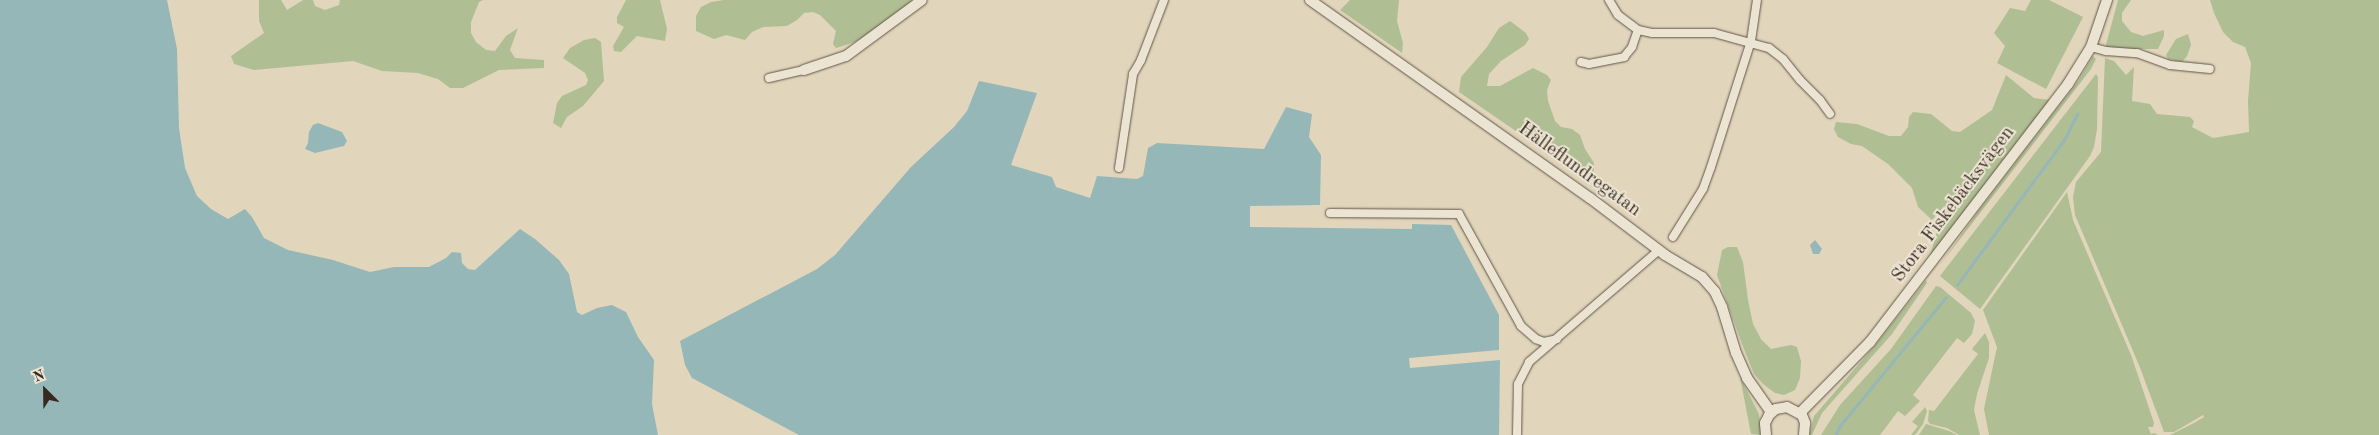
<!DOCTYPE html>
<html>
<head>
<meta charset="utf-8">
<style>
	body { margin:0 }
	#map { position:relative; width:2379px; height:435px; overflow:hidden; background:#e1d5bc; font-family:"Old Standard TT",serif }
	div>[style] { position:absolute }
	.green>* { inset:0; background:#b0be93 }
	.water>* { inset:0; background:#96b7b8 }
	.stream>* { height:2.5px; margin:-1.25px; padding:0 1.25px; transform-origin:1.25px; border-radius:1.25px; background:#96b7b8 }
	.roads { filter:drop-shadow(0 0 1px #625446) drop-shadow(0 0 1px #625446) }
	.minor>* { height:8px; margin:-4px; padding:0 4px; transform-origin:4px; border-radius:4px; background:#ece4d3 }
	.tertiary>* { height:10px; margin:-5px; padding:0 5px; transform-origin:5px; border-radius:5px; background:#ece4d3 }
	span { translate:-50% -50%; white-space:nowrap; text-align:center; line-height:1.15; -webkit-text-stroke:4px #ece4d3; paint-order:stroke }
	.street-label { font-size:19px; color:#38291f }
	.north { position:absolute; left:20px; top:365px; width:50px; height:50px; -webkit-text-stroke:4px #ece4d3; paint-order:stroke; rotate:337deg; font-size:14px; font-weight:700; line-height:20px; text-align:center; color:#38291f }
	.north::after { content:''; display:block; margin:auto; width:18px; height:22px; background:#38291f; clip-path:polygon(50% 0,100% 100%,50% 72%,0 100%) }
</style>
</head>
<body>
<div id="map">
	<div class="green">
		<div style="clip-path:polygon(259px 0,281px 0,287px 10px,303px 0,313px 0,315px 6px,325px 10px,339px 5px,340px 0,483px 0,479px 2px,471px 22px,471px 33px,476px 42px,486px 50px,495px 51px,506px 36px,518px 28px,510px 50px,515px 58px,544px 60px,544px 68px,499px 70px,463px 88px,450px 88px,438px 79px,418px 73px,382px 71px,353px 61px,254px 70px,234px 64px,231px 56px,264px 33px,259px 21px)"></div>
		<div style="clip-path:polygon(626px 0,660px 0,667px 29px,665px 41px,637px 36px,621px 52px,614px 51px,613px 46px,624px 27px,617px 23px,617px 17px)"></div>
		<div style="clip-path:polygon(724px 0,913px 0,898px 14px,875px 29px,855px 42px,836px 48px,833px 44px,836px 31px,820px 15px,813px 12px,804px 13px,797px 20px,787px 26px,763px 27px,752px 32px,745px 40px,726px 35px,714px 39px,696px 31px,696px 16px,701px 7px,711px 2px)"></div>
		<div style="clip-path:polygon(1350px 0,1399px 0,1397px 21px,1403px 43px,1402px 53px,1340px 10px)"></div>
		<div style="clip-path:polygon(2031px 0,2049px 0,2083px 17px,2046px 89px,1997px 63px,2005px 46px,1994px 33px,2010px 8px,2025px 11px)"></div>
		<div style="clip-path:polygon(2118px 0,2131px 0,2122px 13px,2122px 21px,2131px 32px,2143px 36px,2164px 30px,2164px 36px,2158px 49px,2107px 49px,2106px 45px)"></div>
		<div style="clip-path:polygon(2210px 0,2379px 0,2379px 435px,2170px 435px,2194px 423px,2204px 417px,2203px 415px,2174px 432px,2164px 432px,2139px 365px,2075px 215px,2073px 197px,2076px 182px,2101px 152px,2105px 58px,2114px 61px,2126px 75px,2134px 67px,2132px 101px,2150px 104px,2157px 114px,2190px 117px,2194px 121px,2192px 127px,2213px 138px,2249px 132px,2248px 101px,2251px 63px,2245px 47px,2233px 42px,2223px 32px,2214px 13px)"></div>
		<div style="clip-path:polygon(1510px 21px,1526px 33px,1529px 39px,1525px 45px,1501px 61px,1489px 74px,1487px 86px,1500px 86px,1533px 68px,1547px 75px,1551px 80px,1547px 90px,1548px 101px,1555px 121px,1561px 127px,1572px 129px,1580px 135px,1585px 149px,1594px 163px,1594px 171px,1589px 175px,1572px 168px,1555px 151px,1542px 143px,1539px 147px,1459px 92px,1461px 77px,1487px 47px,1499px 28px)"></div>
		<div style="clip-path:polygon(2188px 34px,2191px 45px,2187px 56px,2182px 62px,2168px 59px,2166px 55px,2176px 39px)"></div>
		<div style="clip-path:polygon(595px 38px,601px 42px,604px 81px,583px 106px,567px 117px,561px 128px,553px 123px,557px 103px,562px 96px,586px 85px,588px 80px,585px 73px,563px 58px,570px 48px,584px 40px)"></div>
		<div style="clip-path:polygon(2093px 56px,2096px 59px,2091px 69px,1940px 265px,1979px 210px,2078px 81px)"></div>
		<div style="clip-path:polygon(2096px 74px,2098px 77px,2097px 129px,2094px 147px,2090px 156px,1980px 309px,1940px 276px)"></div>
		<div style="clip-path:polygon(2006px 75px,2034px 98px,2050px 100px,1930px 256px,1944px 206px,1932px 220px,1918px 207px,1912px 188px,1888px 164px,1862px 146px,1851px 144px,1838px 137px,1834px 129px,1836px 122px,1857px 124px,1889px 136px,1901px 136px,1908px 127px,1909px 117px,1913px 112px,1931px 114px,1952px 131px,1960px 132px,1992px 110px)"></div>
		<div style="clip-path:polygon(2067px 192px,2073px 220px,2131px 355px,2144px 393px,2154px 423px,2153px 427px,2148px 427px,2151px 434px,2154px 433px,2158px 435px,1989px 435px,1984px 409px,1997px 347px,1983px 310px)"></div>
		<div style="clip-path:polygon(1728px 247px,1737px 247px,1743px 262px,1748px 300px,1753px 324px,1761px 339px,1771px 349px,1791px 345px,1797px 347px,1801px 361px,1800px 378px,1795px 390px,1784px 395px,1775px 393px,1763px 384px,1754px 374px,1742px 344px,1717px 275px,1722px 250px)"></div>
		<div style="clip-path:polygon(1926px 280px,1927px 283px,1892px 334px,1822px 413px,1812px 435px,1809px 435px,1814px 416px,1877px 343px)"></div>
		<div style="clip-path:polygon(1936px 286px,1940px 287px,1971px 313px,1975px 321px,1972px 334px,1964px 343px,1957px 338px,1913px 395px,1920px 401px,1905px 416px,1898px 411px,1880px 435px,1821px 435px,1840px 405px,1891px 349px)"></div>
		<div style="clip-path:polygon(1985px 333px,1989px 342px,1989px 358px,1977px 394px,1974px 410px,1980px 435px,1959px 435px,1947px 428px,1930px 424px,1928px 421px,1929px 410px,1934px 411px,1978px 354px,1972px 349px)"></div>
		<div style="clip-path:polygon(1740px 377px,1759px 414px,1761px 435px,1751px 434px)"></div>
		<div style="clip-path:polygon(1925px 407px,1927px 411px,1923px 424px,1915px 435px,1911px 435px,1918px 426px,1912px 422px)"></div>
		<div style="clip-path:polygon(1926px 424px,1949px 431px,1957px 435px,1919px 435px)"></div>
	</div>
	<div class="water">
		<div style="clip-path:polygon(0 0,167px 0,177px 49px,179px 128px,185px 168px,197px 196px,211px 209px,228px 219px,245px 209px,252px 217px,264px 238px,288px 250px,333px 260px,370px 272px,394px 267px,429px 267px,446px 258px,452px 252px,461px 253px,462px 263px,468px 269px,475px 270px,520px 229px,535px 239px,559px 260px,569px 274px,577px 312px,582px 315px,597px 308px,612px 305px,626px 312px,638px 337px,654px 360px,652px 404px,658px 435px,0 435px)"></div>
		<div style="clip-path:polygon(979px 81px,1037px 93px,1011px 165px,1052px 177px,1056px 187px,1090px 198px,1097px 176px,1137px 179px,1143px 176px,1148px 148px,1157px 143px,1264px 149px,1286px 107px,1312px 114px,1309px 137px,1321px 155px,1320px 205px,1250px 206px,1250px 227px,1412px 229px,1412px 224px,1451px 225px,1499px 315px,1499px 350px,1409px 358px,1410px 368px,1500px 360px,1499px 435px,799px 435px,692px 378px,685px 365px,680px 341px,817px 269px,835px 255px,911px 167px,954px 127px,967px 111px)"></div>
		<div style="clip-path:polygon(318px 123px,342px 132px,347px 141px,344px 146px,315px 153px,305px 149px,308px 143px,309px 132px,313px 125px)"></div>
		<div style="clip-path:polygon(1815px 240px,1822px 249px,1819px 254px,1813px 254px,1810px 245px)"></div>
	</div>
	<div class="stream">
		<div style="left:1957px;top:285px;width:180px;rotate:-53.6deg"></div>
		<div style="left:2064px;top:140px;width:29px;rotate:-63deg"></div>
		<div style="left:1836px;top:435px;width:9px;rotate:-69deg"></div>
		<div style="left:1839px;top:427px;width:168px;rotate:-50.5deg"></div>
	</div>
	<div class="roads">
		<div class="minor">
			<div style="left:1609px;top:0;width:17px;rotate:59deg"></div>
			<div style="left:1618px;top:15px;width:25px;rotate:37deg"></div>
			<div style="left:1638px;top:30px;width:14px;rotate:12deg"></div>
			<div style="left:1652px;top:33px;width:62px"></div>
			<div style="left:1714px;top:33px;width:57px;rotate:15.3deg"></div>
			<div style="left:1769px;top:48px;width:18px;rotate:38deg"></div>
			<div style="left:1783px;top:59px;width:27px;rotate:51deg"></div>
			<div style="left:1800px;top:80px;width:28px;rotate:45deg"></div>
			<div style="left:1820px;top:100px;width:17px;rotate:54deg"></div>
			<div style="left:2091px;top:47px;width:16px;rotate:15deg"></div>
			<div style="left:2106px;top:51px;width:31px;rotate:4deg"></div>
			<div style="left:2137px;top:53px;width:35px;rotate:20deg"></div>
			<div style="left:2170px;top:65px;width:40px;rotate:5.7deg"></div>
			<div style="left:1581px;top:62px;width:8px;rotate:14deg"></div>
			<div style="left:1589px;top:64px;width:36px;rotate:-11deg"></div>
			<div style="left:1624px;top:57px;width:13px;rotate:-51deg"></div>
			<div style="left:1632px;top:47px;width:18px;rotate:-71deg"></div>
			<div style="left:769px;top:78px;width:36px;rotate:-13deg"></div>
			<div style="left:1119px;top:168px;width:95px;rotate:-81.5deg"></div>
			<div style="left:1133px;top:74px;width:16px;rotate:-60deg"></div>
			<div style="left:1141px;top:60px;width:64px;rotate:-69deg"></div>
			<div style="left:1330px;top:213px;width:129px;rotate:0.4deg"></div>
			<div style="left:1459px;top:214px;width:128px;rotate:61deg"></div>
			<div style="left:1521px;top:326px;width:20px;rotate:41deg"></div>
			<div style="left:1536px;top:339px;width:9px;rotate:21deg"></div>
			<div style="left:1544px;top:342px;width:13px;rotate:-13deg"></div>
			<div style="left:1673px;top:237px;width:57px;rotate:-58deg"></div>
			<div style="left:1703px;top:189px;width:23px;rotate:-70deg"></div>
			<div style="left:1711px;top:167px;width:132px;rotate:-72.4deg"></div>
			<div style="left:1751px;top:41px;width:41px;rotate:-81.7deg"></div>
			<div style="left:1517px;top:435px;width:51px;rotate:-88.9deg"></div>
			<div style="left:1518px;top:384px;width:25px;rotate:-63deg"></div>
			<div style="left:1529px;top:362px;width:172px;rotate:-40.7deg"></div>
		</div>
		<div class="tertiary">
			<div style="left:1310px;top:0;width:343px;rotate:35.3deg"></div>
			<div style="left:1590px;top:198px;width:94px;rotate:37.2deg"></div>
			<div style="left:1665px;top:255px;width:43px;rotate:30.7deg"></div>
			<div style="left:1702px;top:277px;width:20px;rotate:49deg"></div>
			<div style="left:1715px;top:292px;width:17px;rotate:65deg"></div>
			<div style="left:1722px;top:307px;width:48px;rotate:73.1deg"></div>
			<div style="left:1736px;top:353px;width:27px;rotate:66deg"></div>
			<div style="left:1747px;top:378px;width:42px;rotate:54.8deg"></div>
			<div style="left:804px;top:70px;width:44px;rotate:-18.4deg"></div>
			<div style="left:846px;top:56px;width:94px;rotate:-36.4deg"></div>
			<div style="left:1800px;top:413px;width:100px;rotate:-45.4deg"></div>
			<div style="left:1870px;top:342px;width:325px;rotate:-52.5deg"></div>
			<div style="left:2068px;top:84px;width:44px;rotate:-58.1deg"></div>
			<div style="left:2091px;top:47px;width:50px;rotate:-71.2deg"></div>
			<div style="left:1766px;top:435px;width:12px;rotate:-95deg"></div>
			<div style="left:1765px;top:423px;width:9px;rotate:-63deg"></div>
			<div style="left:1769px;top:415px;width:9px;rotate:-41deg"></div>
			<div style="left:1776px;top:409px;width:11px;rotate:-10deg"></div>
			<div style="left:1787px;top:407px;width:17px;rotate:28deg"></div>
			<div style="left:1802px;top:415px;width:9px;rotate:69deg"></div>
			<div style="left:1805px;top:423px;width:12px;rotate:95deg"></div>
		</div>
	</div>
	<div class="street-label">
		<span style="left:1579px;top:170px;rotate:36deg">Hälleflundregatan</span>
		<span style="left:1954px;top:205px;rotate:-53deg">Stora Fiskebäcksvägen</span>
	</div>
	<div class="north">N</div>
</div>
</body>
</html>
